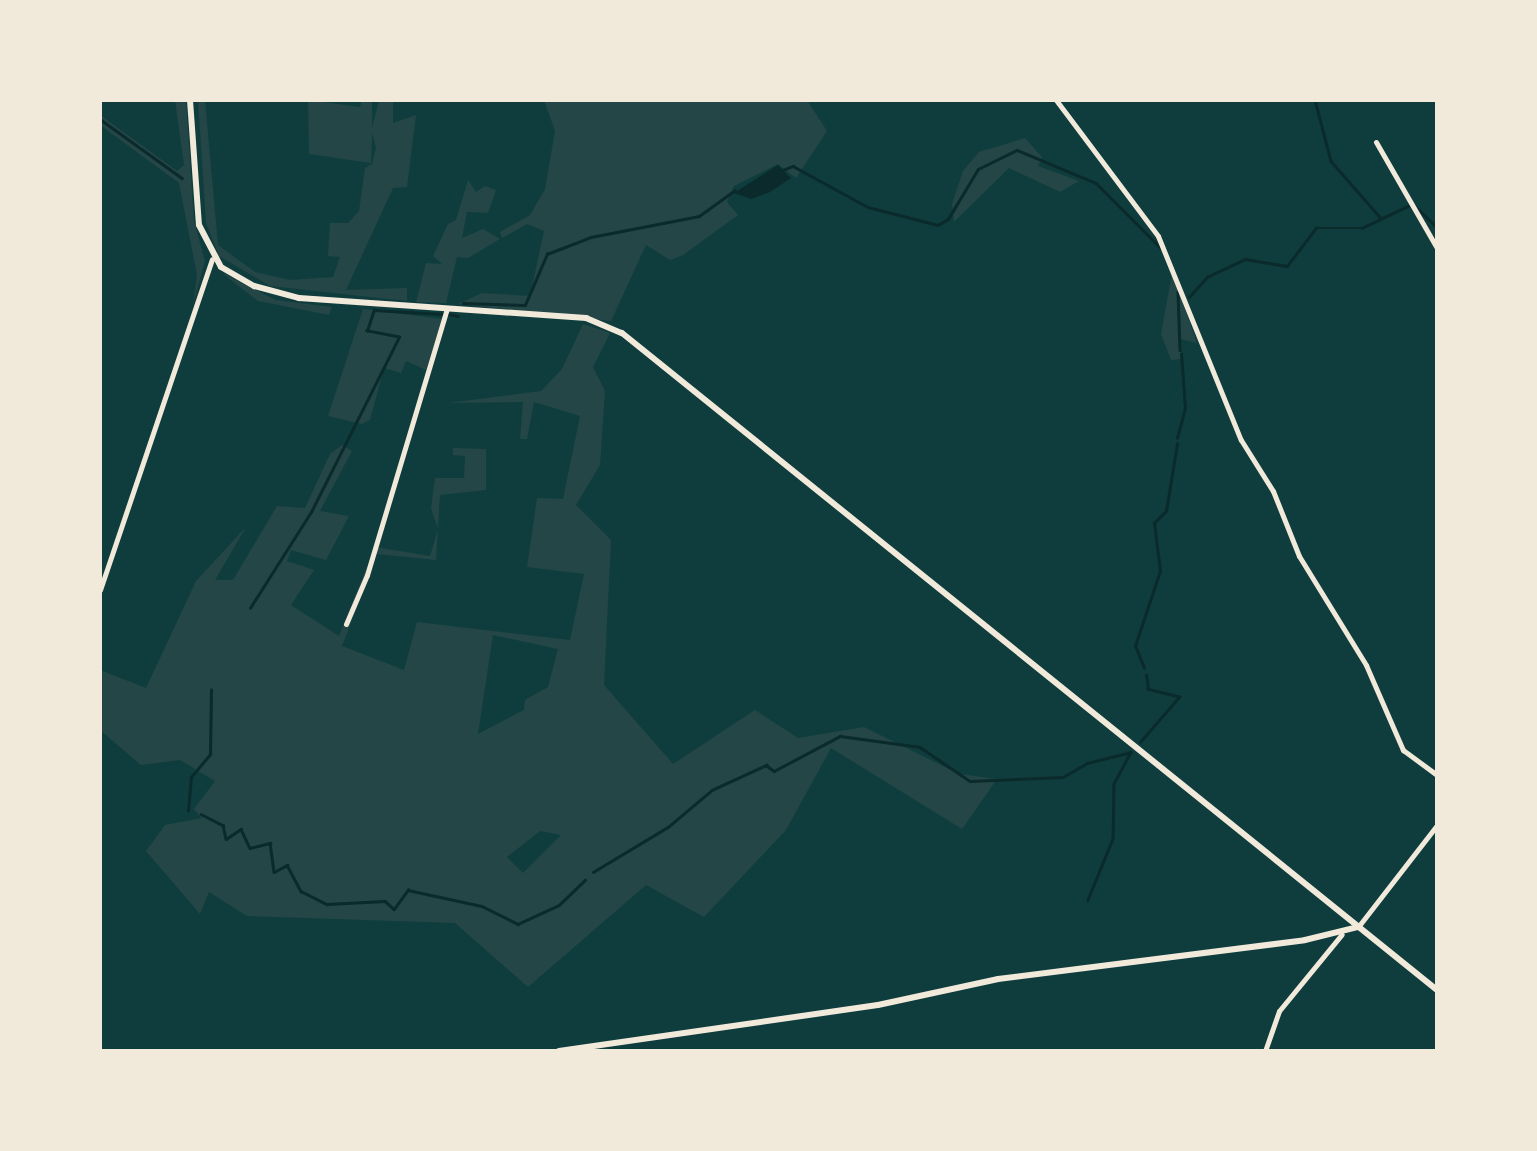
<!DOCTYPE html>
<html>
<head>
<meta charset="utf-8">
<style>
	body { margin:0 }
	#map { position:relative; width:1537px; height:1151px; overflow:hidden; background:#0f3d3e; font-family:"IBM Plex Serif",serif }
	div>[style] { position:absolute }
	.green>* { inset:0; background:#244646 }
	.water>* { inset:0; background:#0a2a2b }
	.stream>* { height:2.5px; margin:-1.25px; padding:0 1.25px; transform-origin:1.25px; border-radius:1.25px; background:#0a2a2b }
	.minor>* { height:5px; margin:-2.5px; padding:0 2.5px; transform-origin:2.5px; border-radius:2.5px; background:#f1e9da }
	.tertiary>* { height:6px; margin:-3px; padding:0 3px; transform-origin:3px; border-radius:3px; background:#f1e9da }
	.secondary>* { height:6px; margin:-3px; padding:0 3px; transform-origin:3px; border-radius:3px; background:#f1e9da }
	span { translate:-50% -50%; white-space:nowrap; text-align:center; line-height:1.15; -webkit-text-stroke:9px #f1e9da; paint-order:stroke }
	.frame { position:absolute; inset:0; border:102px solid #f1e9da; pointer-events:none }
</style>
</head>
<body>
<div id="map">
	<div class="green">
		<div style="clip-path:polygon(175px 100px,186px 100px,194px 221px,205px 261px,193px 305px,197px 275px,179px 183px,100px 125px,100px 115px,177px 171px,184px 165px)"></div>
		<div style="clip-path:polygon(198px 100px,205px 100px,218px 245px,255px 272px,290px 280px,333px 277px,340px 257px,328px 256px,330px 223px,348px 223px,359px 211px,365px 168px,372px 164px,376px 148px,372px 132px,371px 163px,309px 154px,308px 100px,360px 107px,362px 100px,372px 100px,372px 128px,379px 100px,393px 100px,393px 123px,416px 115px,407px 187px,393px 188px,346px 290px,407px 288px,407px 301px,270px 286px,219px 256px,206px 223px)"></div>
		<div style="clip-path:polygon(544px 100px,807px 100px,827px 131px,796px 178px,778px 164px,734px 186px,727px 202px,738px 215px,683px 255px,670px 260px,646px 245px,611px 321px,458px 304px,482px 293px,530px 296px,544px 231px,527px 224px,502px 238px,500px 232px,530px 215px,545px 189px,555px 131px)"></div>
		<div style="clip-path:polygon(1025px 138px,1042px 157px,1038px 166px,1079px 181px,1060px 192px,1009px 168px,954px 222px,952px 204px,963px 171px,979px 152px)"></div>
		<div style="clip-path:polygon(468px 180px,476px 192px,485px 186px,496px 190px,488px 213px,467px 212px,462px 238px,483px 229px,500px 239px,468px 258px,457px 257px,446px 303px,416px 302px,426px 263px,442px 264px,433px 256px,448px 224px,456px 220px)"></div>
		<div style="clip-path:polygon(222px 273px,276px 300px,332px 307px,329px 315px,258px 301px)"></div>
		<div style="clip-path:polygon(1172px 273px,1197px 343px,1180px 339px,1182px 359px,1171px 360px,1161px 334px)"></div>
		<div style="clip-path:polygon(363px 309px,442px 319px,426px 370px,406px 361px,401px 373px,384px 368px,370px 420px,362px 424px,328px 416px)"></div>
		<div style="clip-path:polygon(evenodd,583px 324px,610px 333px,593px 367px,605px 391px,600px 465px,576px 505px,611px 540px,604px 685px,673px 764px,755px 710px,798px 738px,864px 727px,959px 774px,997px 779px,962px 829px,831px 748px,786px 830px,704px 917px,646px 885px,528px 987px,455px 923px,247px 916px,209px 892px,200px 914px,146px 851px,165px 825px,202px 818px,194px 809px,215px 781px,180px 760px,141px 765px,100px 730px,100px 670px,146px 688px,196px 581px,246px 527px,215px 580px,233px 580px,277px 506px,305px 508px,330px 454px,342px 445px,352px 451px,320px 511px,349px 516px,326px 560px,291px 550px,287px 561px,314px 570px,291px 605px,339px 636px,375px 547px,430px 556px,438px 529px,431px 508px,435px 478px,464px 478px,465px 456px,453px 455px,453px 448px,486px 449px,486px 490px,440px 495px,436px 560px,377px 554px,342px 646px,404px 670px,417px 622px,570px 640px,584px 574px,527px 567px,537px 498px,563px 499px,580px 416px,534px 402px,527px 439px,520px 439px,523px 402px,448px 403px,541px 391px,562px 369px,583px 324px,493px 635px,558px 649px,548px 687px,525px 700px,524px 710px,478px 734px,493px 635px,583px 324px,540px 831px,561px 835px,523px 873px,507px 857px,540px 831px)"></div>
	</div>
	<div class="water">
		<div style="clip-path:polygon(778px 165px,791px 178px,770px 192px,751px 199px,734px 193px)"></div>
	</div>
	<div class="stream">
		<div style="left:935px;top:100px;width:2px"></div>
		<div style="left:1315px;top:100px;width:63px;rotate:75.3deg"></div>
		<div style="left:1331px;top:161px;width:74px;rotate:48.8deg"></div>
		<div style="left:100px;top:119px;width:101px;rotate:35.7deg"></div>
		<div style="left:783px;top:170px;width:11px;rotate:-22deg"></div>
		<div style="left:793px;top:166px;width:85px;rotate:28.7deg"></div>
		<div style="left:868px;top:207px;width:72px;rotate:14.4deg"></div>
		<div style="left:938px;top:225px;width:12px;rotate:-31deg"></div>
		<div style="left:948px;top:219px;width:58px;rotate:-59deg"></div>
		<div style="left:978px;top:169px;width:43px;rotate:-26deg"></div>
		<div style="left:1017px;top:150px;width:86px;rotate:22.7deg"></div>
		<div style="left:1096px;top:183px;width:91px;rotate:45deg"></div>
		<div style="left:1414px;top:205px;width:32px;rotate:44deg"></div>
		<div style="left:1178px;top:292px;width:58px;rotate:88deg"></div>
		<div style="left:1189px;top:297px;width:27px;rotate:-48deg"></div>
		<div style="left:1207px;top:277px;width:42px;rotate:-25.3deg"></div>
		<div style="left:1245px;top:259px;width:43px;rotate:9.5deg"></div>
		<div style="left:1287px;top:266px;width:48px;rotate:-52.7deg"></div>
		<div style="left:1316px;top:228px;width:46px"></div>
		<div style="left:1362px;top:228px;width:51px;rotate:-25.6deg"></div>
		<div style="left:463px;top:303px;width:62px;rotate:1.8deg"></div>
		<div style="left:525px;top:305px;width:56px;rotate:-66.7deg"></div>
		<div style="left:547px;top:254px;width:47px;rotate:-21.1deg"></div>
		<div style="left:591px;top:237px;width:110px;rotate:-11deg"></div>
		<div style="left:699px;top:216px;width:44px;rotate:-35.8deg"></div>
		<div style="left:449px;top:314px;width:9px;rotate:13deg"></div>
		<div style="left:1177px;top:438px;width:31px;rotate:-75deg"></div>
		<div style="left:1185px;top:408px;width:54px;rotate:-94.2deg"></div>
		<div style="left:250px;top:608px;width:114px;rotate:-57.6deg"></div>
		<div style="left:311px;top:512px;width:196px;rotate:-63.3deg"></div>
		<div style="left:399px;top:337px;width:33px;rotate:-169deg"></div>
		<div style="left:367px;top:331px;width:22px;rotate:-72deg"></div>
		<div style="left:374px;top:310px;width:68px;rotate:3.4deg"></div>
		<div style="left:1144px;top:668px;width:24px;rotate:-112deg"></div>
		<div style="left:1135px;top:646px;width:79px;rotate:-71.6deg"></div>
		<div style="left:1160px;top:571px;width:48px;rotate:-97.1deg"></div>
		<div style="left:1154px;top:523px;width:17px;rotate:-45deg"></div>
		<div style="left:1166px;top:511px;width:68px;rotate:-80.7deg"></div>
		<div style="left:1140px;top:742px;width:60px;rotate:-49.1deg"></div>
		<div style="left:1179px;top:697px;width:32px;rotate:-166deg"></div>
		<div style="left:1148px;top:689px;width:14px;rotate:-98deg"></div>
		<div style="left:188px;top:811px;width:34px;rotate:-85deg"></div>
		<div style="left:191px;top:777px;width:30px;rotate:-50deg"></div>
		<div style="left:210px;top:754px;width:64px;rotate:-89.1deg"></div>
		<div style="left:201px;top:814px;width:25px;rotate:27deg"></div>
		<div style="left:223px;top:825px;width:14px;rotate:78deg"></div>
		<div style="left:226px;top:839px;width:18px;rotate:-34deg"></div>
		<div style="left:241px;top:829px;width:21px;rotate:65deg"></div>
		<div style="left:250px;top:848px;width:21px;rotate:-14deg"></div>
		<div style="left:270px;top:843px;width:29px;rotate:82deg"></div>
		<div style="left:274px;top:872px;width:15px;rotate:-28deg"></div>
		<div style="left:287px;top:865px;width:30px;rotate:62deg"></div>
		<div style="left:301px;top:891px;width:29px;rotate:27deg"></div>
		<div style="left:327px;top:904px;width:58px;rotate:-3deg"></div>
		<div style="left:385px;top:901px;width:12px;rotate:42deg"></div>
		<div style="left:394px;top:909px;width:24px;rotate:-54deg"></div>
		<div style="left:408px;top:890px;width:76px;rotate:12.2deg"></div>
		<div style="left:482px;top:906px;width:40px;rotate:26.6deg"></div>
		<div style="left:518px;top:924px;width:45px;rotate:-24.9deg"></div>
		<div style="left:559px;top:905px;width:36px;rotate:-44deg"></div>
		<div style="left:593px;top:872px;width:87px;rotate:-31deg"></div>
		<div style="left:668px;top:827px;width:57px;rotate:-40.1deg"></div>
		<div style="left:712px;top:790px;width:60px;rotate:-24.8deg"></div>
		<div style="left:766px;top:765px;width:10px;rotate:37deg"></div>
		<div style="left:774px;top:771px;width:75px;rotate:-27.9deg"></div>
		<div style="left:840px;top:736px;width:81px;rotate:7.8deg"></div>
		<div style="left:920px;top:747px;width:60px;rotate:34.2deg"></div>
		<div style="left:970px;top:781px;width:93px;rotate:-2.5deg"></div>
		<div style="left:1063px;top:777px;width:28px;rotate:-30deg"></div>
		<div style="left:1087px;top:763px;width:45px;rotate:-14deg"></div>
		<div style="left:1131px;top:752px;width:36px;rotate:118deg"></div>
		<div style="left:1114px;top:784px;width:55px;rotate:91deg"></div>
		<div style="left:1113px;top:839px;width:66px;rotate:112.3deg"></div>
	</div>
	<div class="minor">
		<div style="left:1056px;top:100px;width:170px;rotate:53.1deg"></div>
		<div style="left:1158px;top:236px;width:220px;rotate:67.9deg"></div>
		<div style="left:1241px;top:440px;width:60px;rotate:57.9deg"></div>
		<div style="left:1273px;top:491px;width:70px;rotate:68.2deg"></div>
		<div style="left:1299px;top:556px;width:128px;rotate:58.4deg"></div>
		<div style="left:1366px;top:665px;width:93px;rotate:66.5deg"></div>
		<div style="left:1403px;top:750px;width:42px;rotate:36.3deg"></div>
		<div style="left:1376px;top:142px;width:122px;rotate:60.1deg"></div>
		<div style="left:100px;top:590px;width:349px;rotate:-71.3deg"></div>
		<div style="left:346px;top:624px;width:53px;rotate:-66.8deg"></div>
		<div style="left:367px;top:575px;width:278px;rotate:-73.3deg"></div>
		<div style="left:1358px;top:927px;width:129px;rotate:-52.2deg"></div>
		<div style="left:1265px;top:1051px;width:42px;rotate:-70.7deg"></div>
		<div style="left:1279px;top:1011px;width:99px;rotate:-50.7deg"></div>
	</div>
	<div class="tertiary">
		<div style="left:559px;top:1051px;width:322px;rotate:-8.2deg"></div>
		<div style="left:878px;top:1005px;width:123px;rotate:-12.2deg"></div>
		<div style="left:998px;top:979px;width:309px;rotate:-7.2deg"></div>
		<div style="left:1305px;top:940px;width:55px;rotate:-13.8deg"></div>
	</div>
	<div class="secondary">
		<div style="left:190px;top:100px;width:125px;rotate:85.9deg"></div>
		<div style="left:199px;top:225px;width:47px;rotate:62.4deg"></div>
		<div style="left:221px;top:267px;width:38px;rotate:30deg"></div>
		<div style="left:254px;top:286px;width:47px;rotate:14.9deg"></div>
		<div style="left:299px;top:298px;width:288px;rotate:4deg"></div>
		<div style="left:586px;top:318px;width:39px;rotate:23deg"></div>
		<div style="left:622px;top:333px;width:1047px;rotate:38.87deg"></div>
	</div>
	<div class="frame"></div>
</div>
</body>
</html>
